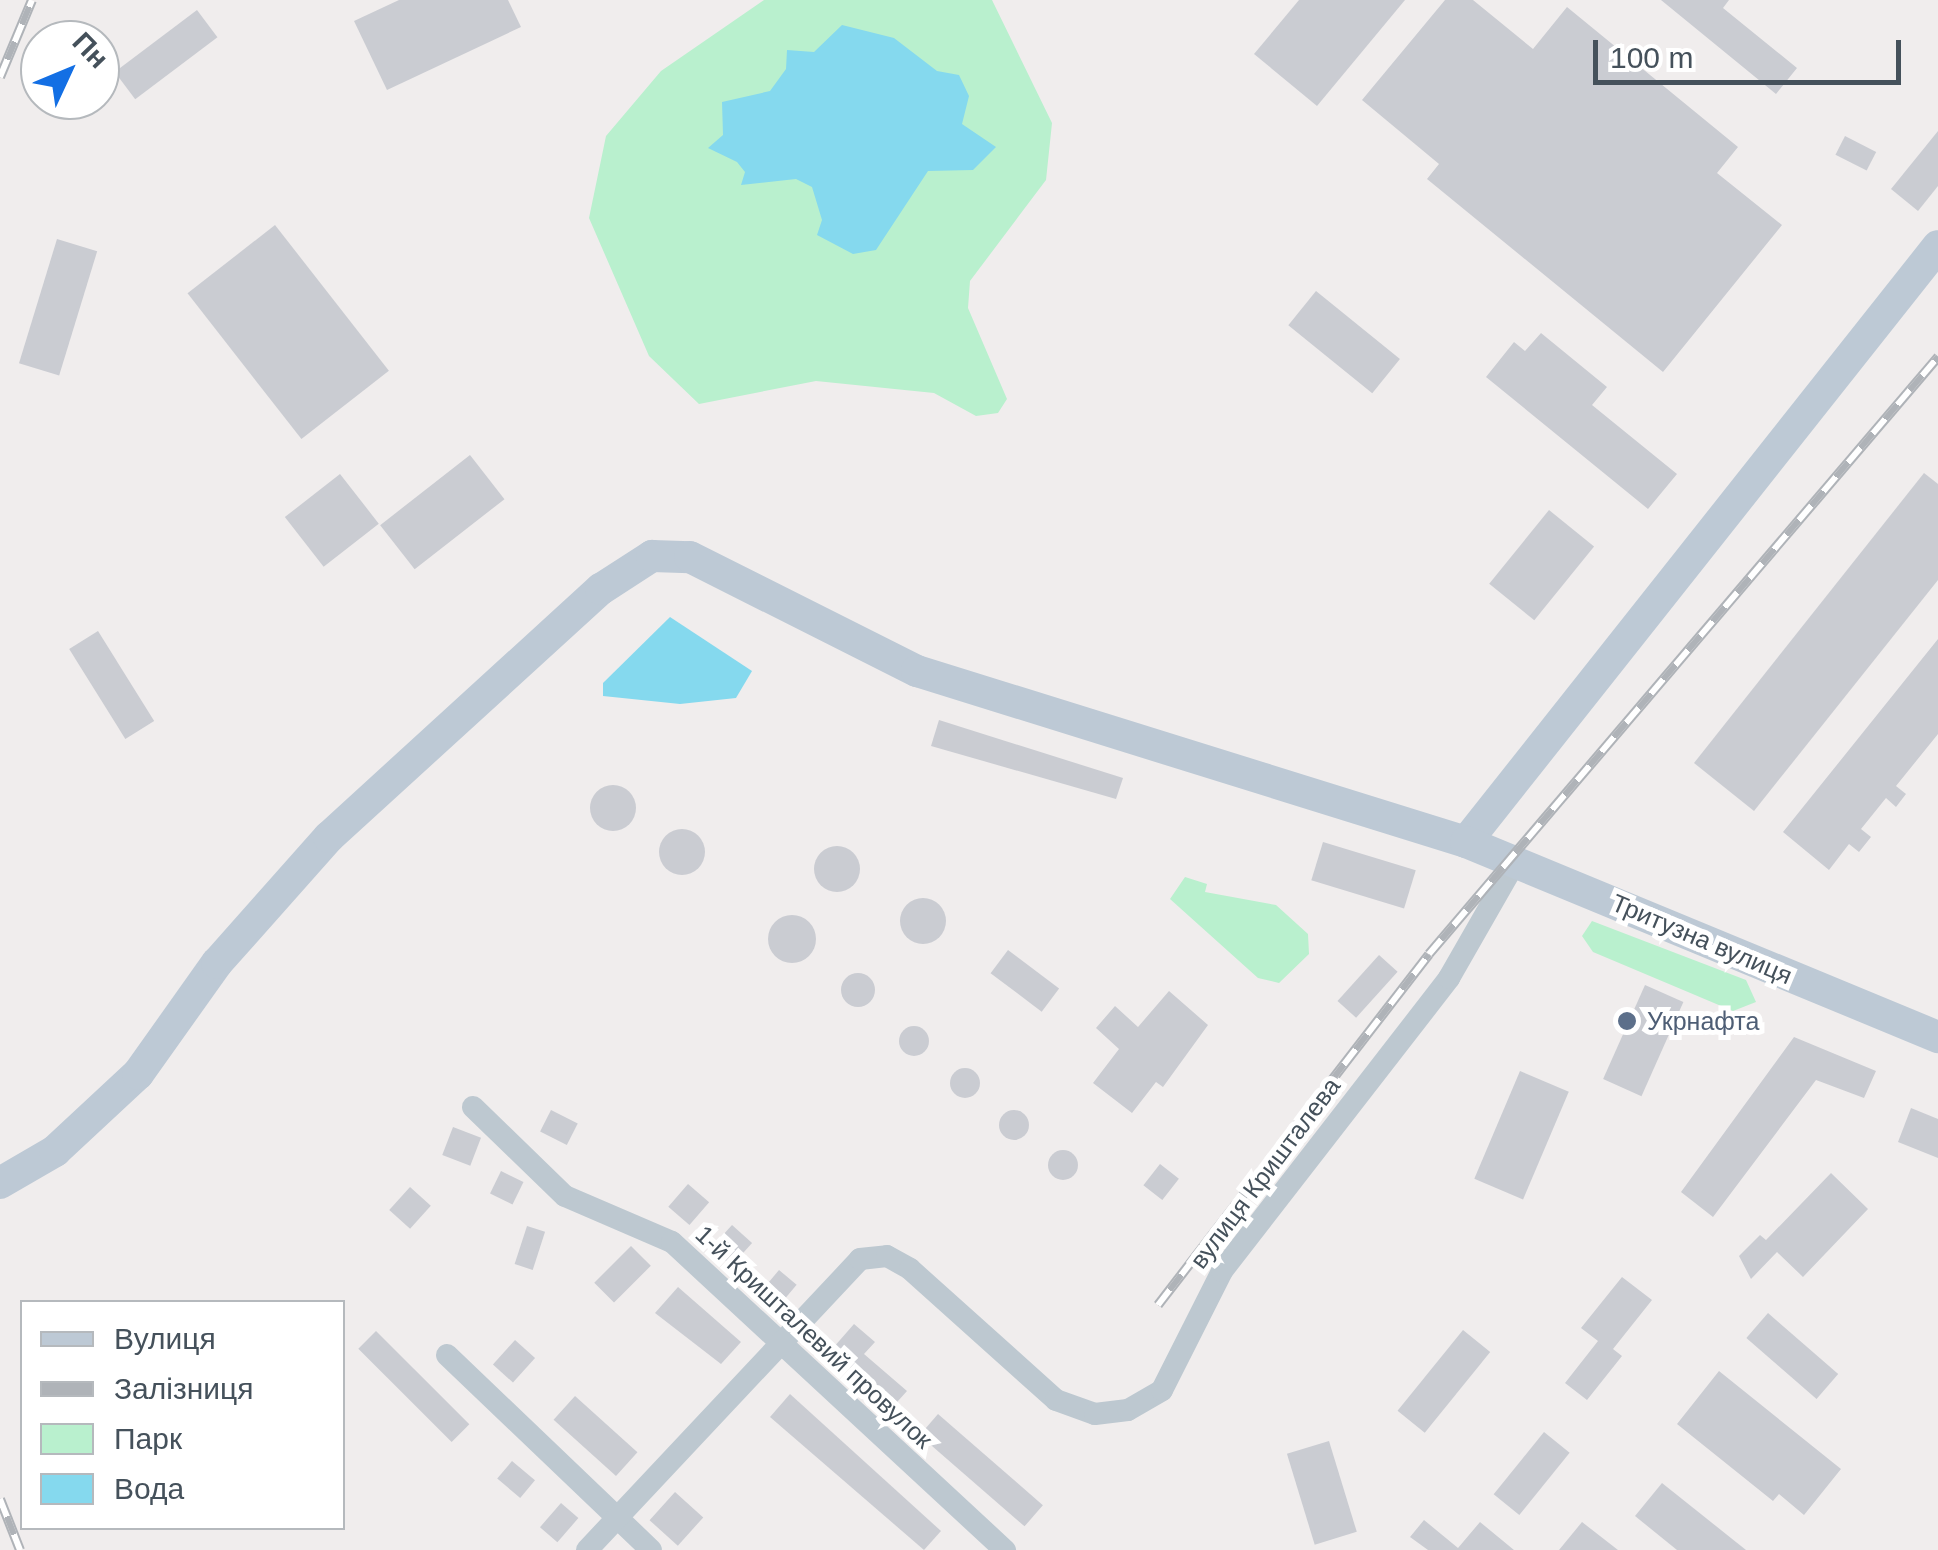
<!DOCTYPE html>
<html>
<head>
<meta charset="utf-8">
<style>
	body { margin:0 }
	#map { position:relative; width:1938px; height:1550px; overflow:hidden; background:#f0eded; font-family:Arial,sans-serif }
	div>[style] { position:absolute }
	.green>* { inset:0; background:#b9f0ce }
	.water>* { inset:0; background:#85d9ee }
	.building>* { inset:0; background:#caccd2; transform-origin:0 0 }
	.round { border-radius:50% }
	.street>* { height:22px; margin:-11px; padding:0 11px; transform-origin:11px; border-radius:11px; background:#bdc8d0 }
	.secondary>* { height:32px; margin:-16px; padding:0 16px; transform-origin:16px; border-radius:16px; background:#bdc9d5 }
	.rail>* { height:10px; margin-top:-5px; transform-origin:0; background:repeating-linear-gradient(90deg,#fff 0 19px,#afb3b8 0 38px); box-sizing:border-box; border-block:2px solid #afb3b8 }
	.dots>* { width:28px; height:28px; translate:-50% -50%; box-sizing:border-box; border:5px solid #fff; border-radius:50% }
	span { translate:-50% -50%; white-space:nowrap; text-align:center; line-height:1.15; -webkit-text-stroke:10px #fff; paint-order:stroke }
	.street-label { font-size:25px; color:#45515b }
	.service-label { font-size:25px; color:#4e5e75 }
	.left { translate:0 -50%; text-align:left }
	.legend { position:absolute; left:20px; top:1300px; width:325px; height:230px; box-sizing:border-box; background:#fff; border:2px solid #b5b9bd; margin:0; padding:12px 18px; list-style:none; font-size:30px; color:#45515b }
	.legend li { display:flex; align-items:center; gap:20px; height:50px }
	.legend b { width:50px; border:2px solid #b5b9bd }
	.north { position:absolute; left:20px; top:20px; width:100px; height:100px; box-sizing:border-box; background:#fff; border:2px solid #b5b9bd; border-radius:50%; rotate:46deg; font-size:28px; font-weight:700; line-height:40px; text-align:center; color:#45515b }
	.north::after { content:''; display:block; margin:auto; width:35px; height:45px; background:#136fe4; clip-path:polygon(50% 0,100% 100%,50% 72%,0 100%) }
	.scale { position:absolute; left:1593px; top:40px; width:308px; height:45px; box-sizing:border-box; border:5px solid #45515b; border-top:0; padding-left:12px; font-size:30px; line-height:35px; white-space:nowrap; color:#45515b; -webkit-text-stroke:8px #fff; paint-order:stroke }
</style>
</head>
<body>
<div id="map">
	<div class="green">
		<div style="clip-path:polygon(764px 0,992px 0,1052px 123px,1046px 180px,970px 281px,968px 308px,1007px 399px,998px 413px,976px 416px,934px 393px,816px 381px,699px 404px,649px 356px,589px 218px,606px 136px,661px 71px)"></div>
		<div style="clip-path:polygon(1185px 877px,1207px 884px,1205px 892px,1276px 905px,1308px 934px,1309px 954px,1279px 983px,1258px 978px,1170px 899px)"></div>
		<div style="clip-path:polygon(1592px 921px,1746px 980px,1756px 1002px,1733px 1011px,1593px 952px,1582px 936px)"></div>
	</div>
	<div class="water">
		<div style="clip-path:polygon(842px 25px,894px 38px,937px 71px,959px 75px,969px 96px,962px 124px,996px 147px,973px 170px,928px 171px,876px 250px,853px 254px,817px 235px,822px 220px,812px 187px,796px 179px,741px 185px,745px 172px,737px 162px,708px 148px,723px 135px,722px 102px,770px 91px,786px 69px,787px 50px,814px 52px)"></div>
		<div style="clip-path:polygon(670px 617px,752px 671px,736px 698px,680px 704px,603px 696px,603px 683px)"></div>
	</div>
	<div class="building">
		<div style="clip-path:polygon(399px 0,508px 0,521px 27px,387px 90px,354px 21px)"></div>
		<div style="clip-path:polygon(1299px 0,1405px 0,1317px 106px,1254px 54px)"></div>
		<div style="clip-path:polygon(1445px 0,1473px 0,1533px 49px,1567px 7px,1738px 147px,1717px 173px,1782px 225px,1663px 372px,1427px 179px,1439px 164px,1362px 100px)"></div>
		<div style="clip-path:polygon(1661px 0,1729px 0,1723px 8px,1797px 68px,1776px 94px)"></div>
		<div style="left:197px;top:10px;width:34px;height:103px;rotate:53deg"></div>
		<div style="clip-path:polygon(1938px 131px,1938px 186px,1918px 211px,1891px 189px)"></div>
		<div style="left:1845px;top:136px;width:35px;height:21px;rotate:27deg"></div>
		<div style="left:275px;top:225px;width:185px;height:111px;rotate:52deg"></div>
		<div style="left:57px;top:239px;width:42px;height:130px;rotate:17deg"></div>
		<div style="left:1316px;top:291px;width:108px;height:44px;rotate:39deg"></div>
		<div style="clip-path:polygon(1541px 333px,1607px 387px,1592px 405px,1677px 474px,1648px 509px,1486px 377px,1514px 342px,1525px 351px)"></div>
		<div style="left:470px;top:455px;width:56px;height:114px;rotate:52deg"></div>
		<div style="clip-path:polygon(1924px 473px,1938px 484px,1938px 580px,1754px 811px,1694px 763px)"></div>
		<div style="left:340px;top:474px;width:63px;height:70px;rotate:52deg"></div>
		<div style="left:1549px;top:510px;width:58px;height:95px;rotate:39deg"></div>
		<div style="left:98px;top:631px;width:106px;height:34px;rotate:58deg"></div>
		<div style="clip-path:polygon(1938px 639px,1938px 734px,1896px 786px,1906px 794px,1896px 807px,1886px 798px,1861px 829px,1871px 837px,1859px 852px,1849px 844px,1829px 870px,1783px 832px)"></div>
		<div style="clip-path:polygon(939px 720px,1123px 778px,1116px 799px,931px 746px)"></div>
		<div class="round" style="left:590px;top:785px;width:46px;height:46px"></div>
		<div class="round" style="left:659px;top:829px;width:46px;height:46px"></div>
		<div style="left:1323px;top:842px;width:97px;height:40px;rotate:17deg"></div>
		<div class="round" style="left:814px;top:846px;width:46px;height:46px"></div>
		<div class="round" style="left:900px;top:898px;width:46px;height:46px"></div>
		<div class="round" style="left:768px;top:915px;width:48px;height:48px"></div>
		<div style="left:1008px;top:950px;width:64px;height:29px;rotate:37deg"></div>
		<div style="left:1379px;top:955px;width:25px;height:62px;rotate:42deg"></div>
		<div class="round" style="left:841px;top:973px;width:34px;height:34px"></div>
		<div style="left:1645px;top:985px;width:42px;height:103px;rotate:24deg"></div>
		<div style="clip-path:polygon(1169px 991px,1208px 1025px,1163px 1087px,1156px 1082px,1132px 1113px,1093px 1083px,1119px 1049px,1096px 1028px,1115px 1006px,1138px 1027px)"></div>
		<div class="round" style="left:899px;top:1026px;width:30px;height:30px"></div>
		<div style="clip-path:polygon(1794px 1037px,1876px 1071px,1864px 1098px,1816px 1080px,1713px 1217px,1681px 1192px)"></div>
		<div class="round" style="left:950px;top:1068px;width:30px;height:30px"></div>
		<div style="left:1520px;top:1071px;width:53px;height:117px;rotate:23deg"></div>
		<div style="clip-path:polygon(1911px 1108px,1938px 1119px,1938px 1158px,1898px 1142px)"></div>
		<div style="left:551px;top:1110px;width:30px;height:24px;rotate:27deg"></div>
		<div class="round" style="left:999px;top:1110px;width:30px;height:30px"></div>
		<div style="left:453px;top:1127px;width:30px;height:30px;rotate:21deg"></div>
		<div class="round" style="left:1048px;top:1150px;width:30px;height:30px"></div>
		<div style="left:1160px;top:1164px;width:24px;height:27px;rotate:38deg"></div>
		<div style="left:501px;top:1171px;width:25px;height:25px;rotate:26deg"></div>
		<div style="clip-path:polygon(1831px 1173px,1868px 1209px,1803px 1277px,1777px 1252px,1751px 1279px,1739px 1256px,1760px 1235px,1766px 1240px)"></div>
		<div style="left:688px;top:1184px;width:28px;height:30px;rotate:41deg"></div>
		<div style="left:410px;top:1187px;width:28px;height:31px;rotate:42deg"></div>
		<div style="left:732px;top:1225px;width:27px;height:31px;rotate:42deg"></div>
		<div style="left:527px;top:1226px;width:19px;height:40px;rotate:18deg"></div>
		<div style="left:631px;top:1246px;width:28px;height:52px;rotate:45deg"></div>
		<div style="left:779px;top:1270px;width:23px;height:28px;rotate:40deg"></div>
		<div style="clip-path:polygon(1622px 1277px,1652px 1300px,1613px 1349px,1622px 1356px,1587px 1400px,1565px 1383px,1598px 1341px,1581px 1328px)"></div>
		<div style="clip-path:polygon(678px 1287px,741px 1342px,721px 1364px,655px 1313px)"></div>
		<div style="left:1768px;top:1313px;width:93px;height:33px;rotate:41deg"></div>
		<div style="clip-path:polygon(854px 1324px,875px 1342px,864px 1354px,907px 1391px,889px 1411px,833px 1348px)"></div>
		<div style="left:1463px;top:1330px;width:35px;height:104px;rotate:39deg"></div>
		<div style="left:376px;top:1331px;width:132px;height:25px;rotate:45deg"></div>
		<div style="left:515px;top:1340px;width:27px;height:33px;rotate:42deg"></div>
		<div style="clip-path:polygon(1719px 1371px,1841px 1469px,1804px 1515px,1779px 1494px,1773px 1501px,1677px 1424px)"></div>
		<div style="clip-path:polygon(790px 1394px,941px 1531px,924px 1550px,770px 1417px)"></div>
		<div style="left:575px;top:1396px;width:84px;height:32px;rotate:42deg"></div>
		<div style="left:938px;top:1414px;width:139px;height:28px;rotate:41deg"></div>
		<div style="left:1544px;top:1432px;width:33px;height:80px;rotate:39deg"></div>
		<div style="left:1329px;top:1441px;width:95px;height:44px;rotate:73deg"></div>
		<div style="left:512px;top:1461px;width:30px;height:23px;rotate:40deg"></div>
		<div style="clip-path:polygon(1662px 1483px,1746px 1550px,1677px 1550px,1635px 1516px)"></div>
		<div style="left:675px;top:1492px;width:38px;height:38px;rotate:42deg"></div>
		<div style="left:561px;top:1503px;width:23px;height:32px;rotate:41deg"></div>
		<div style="clip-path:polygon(1424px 1520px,1458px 1548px,1480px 1522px,1514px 1550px,1428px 1550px,1410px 1537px)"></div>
		<div style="clip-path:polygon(1582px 1522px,1618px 1550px,1559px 1550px)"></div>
	</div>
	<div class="street">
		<div style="left:473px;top:1107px;width:128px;rotate:44.1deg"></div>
		<div style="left:565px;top:1196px;width:116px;rotate:23.3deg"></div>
		<div style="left:672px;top:1242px;width:454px;rotate:42.8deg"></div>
		<div style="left:447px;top:1355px;width:282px;rotate:43.7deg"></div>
		<div style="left:587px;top:1550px;width:399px;rotate:-46.8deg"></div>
		<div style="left:860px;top:1259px;width:27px;rotate:-6deg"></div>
		<div style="left:887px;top:1256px;width:26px;rotate:29deg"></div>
		<div style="left:910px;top:1269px;width:196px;rotate:41.9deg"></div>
		<div style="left:1056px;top:1400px;width:41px;rotate:19.7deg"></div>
		<div style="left:1095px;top:1414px;width:33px;rotate:-7deg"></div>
		<div style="left:1128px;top:1410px;width:39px;rotate:-30deg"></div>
		<div style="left:1162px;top:1390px;width:133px;rotate:-63.2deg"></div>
		<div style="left:1222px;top:1271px;width:371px;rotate:-52.2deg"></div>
		<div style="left:1449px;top:978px;width:135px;rotate:-60.2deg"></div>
	</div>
	<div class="secondary">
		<div style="left:1466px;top:842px;width:760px;rotate:-51.62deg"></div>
		<div style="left:0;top:1183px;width:64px;rotate:-30.2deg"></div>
		<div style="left:55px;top:1151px;width:113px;rotate:-42.9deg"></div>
		<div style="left:138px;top:1074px;width:136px;rotate:-54.6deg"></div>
		<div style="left:217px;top:963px;width:169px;rotate:-48.4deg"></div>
		<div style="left:329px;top:837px;width:368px;rotate:-42.4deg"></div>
		<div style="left:601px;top:589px;width:61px;rotate:-32.9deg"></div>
		<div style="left:652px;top:556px;width:38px;rotate:2deg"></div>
		<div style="left:690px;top:557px;width:254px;rotate:26.7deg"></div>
		<div style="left:917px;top:671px;width:575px;rotate:17.3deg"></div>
		<div style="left:1466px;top:842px;width:511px;rotate:22.45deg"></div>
	</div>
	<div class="rail">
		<div style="left:0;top:77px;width:83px;rotate:-67.4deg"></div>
		<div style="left:1158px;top:1305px;width:443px;rotate:-52.3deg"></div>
		<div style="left:1429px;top:954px;width:785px;rotate:-49.55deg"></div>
		<div style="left:0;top:1499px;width:55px;rotate:68.6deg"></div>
	</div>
	<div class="dots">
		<div style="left:1627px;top:1021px;background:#5c6f8a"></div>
	</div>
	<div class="street-label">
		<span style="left:1702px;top:939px;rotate:23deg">Тритузна вулиця</span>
		<span style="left:1265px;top:1173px;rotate:-53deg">вулиця Кришталева</span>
		<span style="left:814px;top:1337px;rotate:43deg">1-й Кришталевий провулок</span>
	</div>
	<div class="service-label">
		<span class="left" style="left:1647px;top:1021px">Укрнафта</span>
	</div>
	<ul class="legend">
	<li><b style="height:12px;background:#bdc9d5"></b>Вулиця</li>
	<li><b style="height:12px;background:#afb3b8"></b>Залізниця</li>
	<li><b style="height:28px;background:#b9f0ce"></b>Парк</li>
	<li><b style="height:28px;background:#85d9ee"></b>Вода</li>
	</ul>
	<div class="north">Пн</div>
	<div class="scale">100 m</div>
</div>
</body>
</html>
